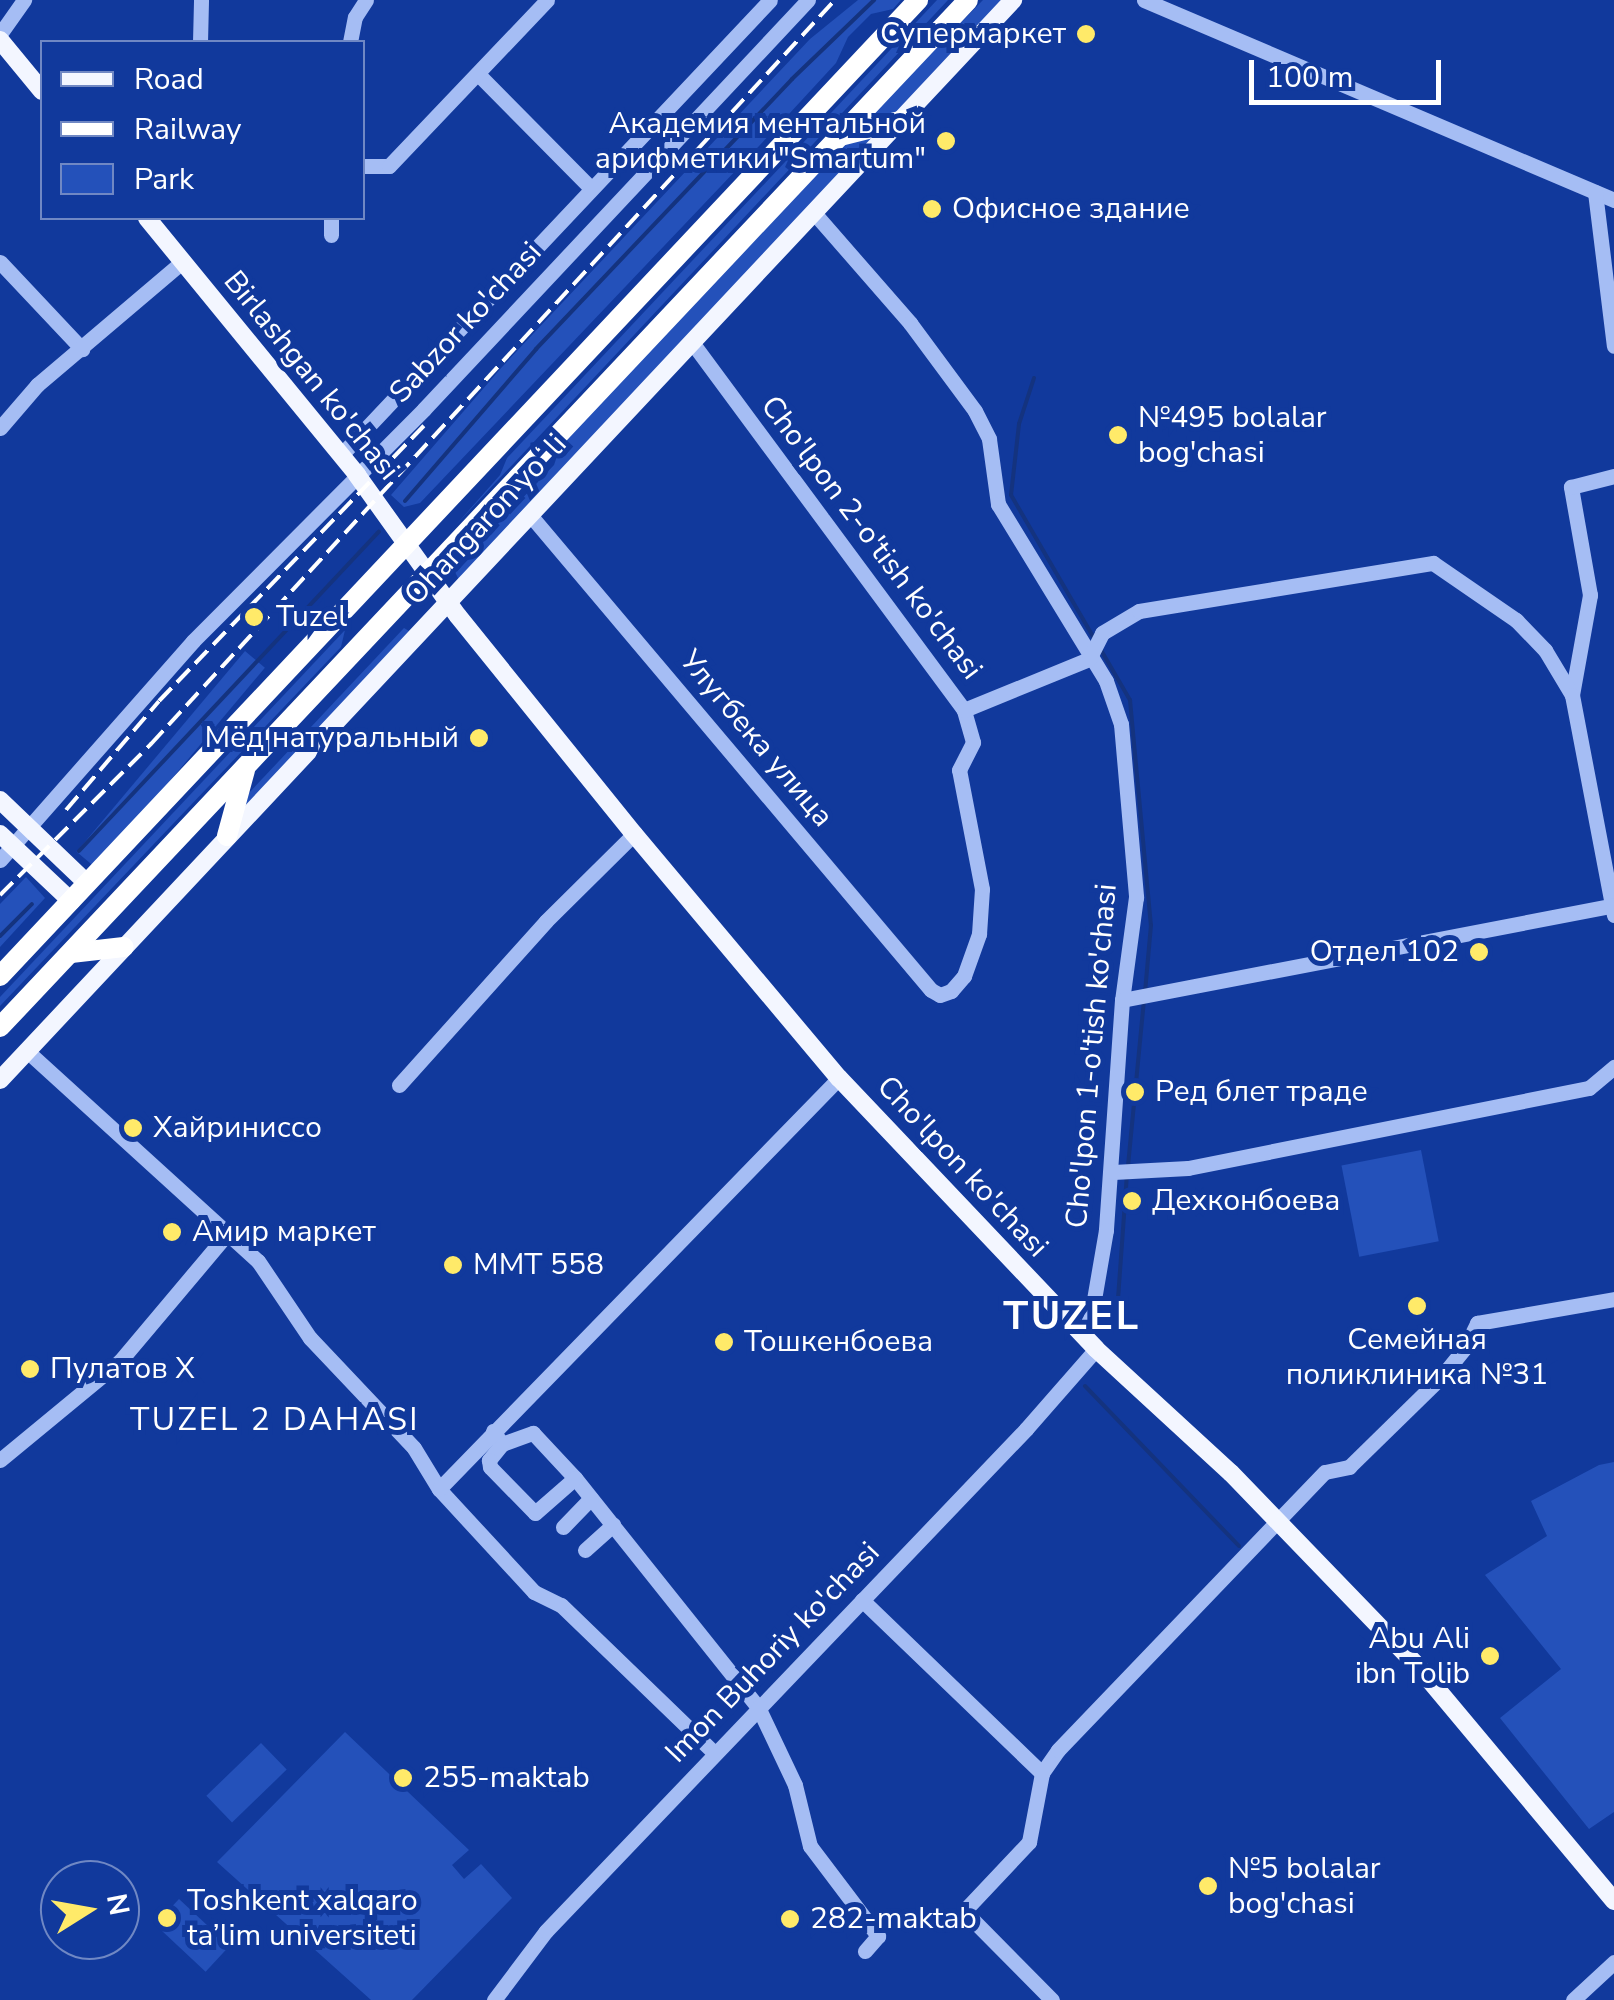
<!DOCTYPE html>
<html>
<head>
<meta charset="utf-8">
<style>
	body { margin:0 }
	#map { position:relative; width:1614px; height:2000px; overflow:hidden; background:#11399c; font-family:"Nunito Sans",sans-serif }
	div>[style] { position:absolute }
	.green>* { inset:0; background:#2451ba; transform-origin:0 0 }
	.stream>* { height:4px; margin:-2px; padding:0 2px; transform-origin:2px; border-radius:2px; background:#14337f }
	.minor>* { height:15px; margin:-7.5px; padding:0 7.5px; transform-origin:7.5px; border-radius:7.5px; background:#a5bdf4 }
	.major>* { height:18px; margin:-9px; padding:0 9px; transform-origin:9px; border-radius:9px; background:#f3f6ff }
	.highway>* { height:20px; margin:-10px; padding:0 10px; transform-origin:10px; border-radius:10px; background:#fff }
	.rail>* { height:4px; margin-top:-2px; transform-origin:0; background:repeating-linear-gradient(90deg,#fff 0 18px,transparent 0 26px) }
	.dots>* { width:28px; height:28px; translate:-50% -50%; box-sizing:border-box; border:5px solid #11399c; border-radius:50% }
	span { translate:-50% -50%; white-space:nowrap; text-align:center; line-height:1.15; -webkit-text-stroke:10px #11399c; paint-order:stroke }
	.poi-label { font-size:30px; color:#fff }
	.right { translate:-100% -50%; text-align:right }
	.left { translate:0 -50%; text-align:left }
	.street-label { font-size:30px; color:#fff }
	.neighbourhood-label { font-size:32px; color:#fff; letter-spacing:2.5px }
	.district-label { font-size:40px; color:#fff; font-weight:700; letter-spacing:2.5px }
	.legend { position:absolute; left:40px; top:40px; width:325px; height:180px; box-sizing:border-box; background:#11399c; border:2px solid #7088c4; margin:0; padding:12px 18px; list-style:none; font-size:30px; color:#fff }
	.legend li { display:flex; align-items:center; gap:20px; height:50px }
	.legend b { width:50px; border:2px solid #7088c4 }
	.north { position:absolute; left:40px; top:1860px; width:100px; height:100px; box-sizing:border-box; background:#11399c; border:2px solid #7088c4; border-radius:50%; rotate:79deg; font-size:28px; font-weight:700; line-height:40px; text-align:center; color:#fff }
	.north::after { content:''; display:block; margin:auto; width:35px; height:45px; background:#ffea69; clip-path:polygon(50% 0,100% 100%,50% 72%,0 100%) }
	.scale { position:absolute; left:1249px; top:60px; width:192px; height:45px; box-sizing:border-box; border:5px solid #fff; border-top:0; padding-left:12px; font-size:30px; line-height:35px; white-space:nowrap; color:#fff; -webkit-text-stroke:8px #11399c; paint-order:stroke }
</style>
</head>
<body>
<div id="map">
	<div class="green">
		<div style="clip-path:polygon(858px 0,901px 0,893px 9px,871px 14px,848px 37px,836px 63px,777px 127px,420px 503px,404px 507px,391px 495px,502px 367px,810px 39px)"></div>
		<div style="clip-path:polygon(937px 0,948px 0,455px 526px,500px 475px,507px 458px)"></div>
		<div style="clip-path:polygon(983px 0,1003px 0,896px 114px,867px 119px)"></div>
		<div style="clip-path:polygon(878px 136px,459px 580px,454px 570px,554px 465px,561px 444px,850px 140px)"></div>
		<div style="clip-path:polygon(404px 628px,409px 631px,244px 809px,248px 794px)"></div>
		<div style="clip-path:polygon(345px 630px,341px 647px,0 1006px,0 997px)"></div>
		<div style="left:245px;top:651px;width:26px;height:262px;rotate:40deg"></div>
		<div style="clip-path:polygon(26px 877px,45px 898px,0 947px,0 904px)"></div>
		<div style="left:1421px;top:1150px;width:93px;height:81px;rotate:79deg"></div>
		<div style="clip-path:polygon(1614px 1462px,1614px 1812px,1589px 1829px,1500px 1718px,1561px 1669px,1485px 1575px,1547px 1536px,1531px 1501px,1599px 1465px)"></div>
		<div style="clip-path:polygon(345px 1732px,469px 1850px,452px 1865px,464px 1879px,481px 1864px,512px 1898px,412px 2000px,371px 2000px,217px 1862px)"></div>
		<div style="left:261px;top:1743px;width:37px;height:76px;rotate:46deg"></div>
		<div style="left:179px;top:1899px;width:69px;height:35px;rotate:43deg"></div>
	</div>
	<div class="stream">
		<div style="left:1034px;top:378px;width:48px;rotate:108.1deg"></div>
		<div style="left:1019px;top:424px;width:71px;rotate:96.4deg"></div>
		<div style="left:1011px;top:495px;width:165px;rotate:59.9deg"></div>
		<div style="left:405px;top:501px;width:201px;rotate:-49.2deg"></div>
		<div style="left:536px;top:349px;width:372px;rotate:-46.5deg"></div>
		<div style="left:792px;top:79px;width:114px;rotate:-43.9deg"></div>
		<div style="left:1101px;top:650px;width:58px;rotate:59.9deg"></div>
		<div style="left:1130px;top:700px;width:226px;rotate:84.7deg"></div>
		<div style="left:1151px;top:925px;width:67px;rotate:95.1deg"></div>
		<div style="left:79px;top:851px;width:438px;rotate:-46.8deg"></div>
		<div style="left:0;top:936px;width:45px;rotate:-45deg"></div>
		<div style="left:1128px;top:1166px;width:166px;rotate:-84.5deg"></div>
		<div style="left:1106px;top:1332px;width:22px;rotate:-60deg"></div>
		<div style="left:1117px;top:1313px;width:138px;rotate:-85.9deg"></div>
		<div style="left:1085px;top:1386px;width:222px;rotate:46.1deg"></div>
	</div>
	<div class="minor">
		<div style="left:1144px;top:0;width:511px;rotate:23.05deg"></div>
		<div style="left:0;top:34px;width:42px;rotate:-54.8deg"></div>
		<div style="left:200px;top:42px;width:42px;rotate:-88.6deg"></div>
		<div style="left:350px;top:42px;width:25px;rotate:-79deg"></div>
		<div style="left:355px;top:17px;width:20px;rotate:-57deg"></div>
		<div style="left:478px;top:74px;width:161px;rotate:45.3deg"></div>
		<div style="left:362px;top:166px;width:27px"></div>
		<div style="left:389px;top:166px;width:229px;rotate:-46.4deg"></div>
		<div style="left:1595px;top:192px;width:155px;rotate:83deg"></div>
		<div style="left:815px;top:214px;width:145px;rotate:48.9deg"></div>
		<div style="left:910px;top:323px;width:109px;rotate:53.5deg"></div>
		<div style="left:975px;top:411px;width:31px;rotate:63deg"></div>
		<div style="left:989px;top:439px;width:66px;rotate:82.1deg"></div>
		<div style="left:998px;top:504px;width:207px;rotate:58.6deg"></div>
		<div style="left:1106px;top:681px;width:46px;rotate:70.8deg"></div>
		<div style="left:1121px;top:724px;width:174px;rotate:85deg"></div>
		<div style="left:1136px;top:897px;width:104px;rotate:97.7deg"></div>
		<div style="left:1122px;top:1000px;width:231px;rotate:94deg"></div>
		<div style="left:1106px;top:1230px;width:88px;rotate:99.8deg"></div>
		<div style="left:1091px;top:1317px;width:19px;rotate:118deg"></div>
		<div style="left:331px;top:218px;width:17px;rotate:90deg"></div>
		<div style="left:0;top:262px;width:120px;rotate:46.7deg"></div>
		<div style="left:0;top:428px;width:57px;rotate:-49.3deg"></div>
		<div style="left:37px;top:385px;width:192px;rotate:-40.3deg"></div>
		<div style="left:341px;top:455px;width:625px;rotate:-46.68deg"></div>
		<div style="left:531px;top:516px;width:620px;rotate:49.84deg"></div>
		<div style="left:931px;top:990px;width:10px;rotate:29deg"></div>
		<div style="left:940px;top:995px;width:12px;rotate:-20deg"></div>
		<div style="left:951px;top:991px;width:20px;rotate:-49deg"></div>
		<div style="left:964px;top:976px;width:45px;rotate:-70.3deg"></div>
		<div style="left:979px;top:934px;width:45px;rotate:-86.2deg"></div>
		<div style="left:982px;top:889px;width:121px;rotate:-100.9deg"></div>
		<div style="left:959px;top:770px;width:31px;rotate:-63deg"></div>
		<div style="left:973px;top:742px;width:33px;rotate:-106deg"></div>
		<div style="left:964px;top:710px;width:454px;rotate:-126.5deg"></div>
		<div style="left:1572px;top:695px;width:102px;rotate:-79.8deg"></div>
		<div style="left:1590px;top:595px;width:110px;rotate:-100deg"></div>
		<div style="left:1571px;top:487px;width:44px;rotate:-14.3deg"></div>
		<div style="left:964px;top:710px;width:135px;rotate:-22.2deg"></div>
		<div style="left:1089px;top:659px;width:29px;rotate:-63deg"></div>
		<div style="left:1102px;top:633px;width:43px;rotate:-30.7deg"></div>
		<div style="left:1139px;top:611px;width:298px;rotate:-9.3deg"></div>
		<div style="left:1433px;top:563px;width:101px;rotate:34.5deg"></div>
		<div style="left:1516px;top:620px;width:42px;rotate:46deg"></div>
		<div style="left:1545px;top:650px;width:52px;rotate:59deg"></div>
		<div style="left:1572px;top:695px;width:224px;rotate:79.2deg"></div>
		<div style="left:0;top:860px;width:292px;rotate:-48.6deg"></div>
		<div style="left:193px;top:641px;width:327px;rotate:-45.1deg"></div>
		<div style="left:424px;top:409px;width:561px;rotate:-46.81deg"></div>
		<div style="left:1122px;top:1000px;width:499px;rotate:-10.9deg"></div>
		<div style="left:27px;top:1051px;width:312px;rotate:42.3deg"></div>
		<div style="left:258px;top:1261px;width:93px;rotate:56deg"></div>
		<div style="left:310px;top:1338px;width:151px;rotate:46.6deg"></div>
		<div style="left:414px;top:1448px;width:48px;rotate:58.6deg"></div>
		<div style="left:439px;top:1489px;width:140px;rotate:47.3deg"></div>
		<div style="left:534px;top:1592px;width:30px;rotate:26deg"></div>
		<div style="left:561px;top:1605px;width:213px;rotate:44deg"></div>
		<div style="left:399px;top:1085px;width:220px;rotate:-48.1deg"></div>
		<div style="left:546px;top:921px;width:124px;rotate:-44.7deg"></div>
		<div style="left:1113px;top:1172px;width:75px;rotate:-3.1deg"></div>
		<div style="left:1188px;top:1168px;width:409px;rotate:-11.3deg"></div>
		<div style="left:1589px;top:1088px;width:33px;rotate:-40deg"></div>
		<div style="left:493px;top:1431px;width:16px;rotate:55deg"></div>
		<div style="left:502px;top:1444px;width:33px;rotate:-20deg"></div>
		<div style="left:533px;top:1433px;width:62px;rotate:47deg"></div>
		<div style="left:575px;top:1478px;width:293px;rotate:51.4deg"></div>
		<div style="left:758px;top:1707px;width:86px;rotate:64.6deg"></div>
		<div style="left:795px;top:1785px;width:63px;rotate:76.2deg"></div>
		<div style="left:810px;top:1846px;width:113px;rotate:52.9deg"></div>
		<div style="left:878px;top:1936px;width:20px;rotate:131deg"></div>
		<div style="left:502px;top:1444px;width:21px;rotate:129deg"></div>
		<div style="left:489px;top:1460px;width:7px;rotate:82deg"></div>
		<div style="left:490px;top:1467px;width:64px;rotate:45.6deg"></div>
		<div style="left:535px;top:1513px;width:53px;rotate:-41.2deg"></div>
		<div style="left:0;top:1460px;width:156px;rotate:-39.5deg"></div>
		<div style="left:120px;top:1361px;width:166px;rotate:-49.9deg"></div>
		<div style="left:439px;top:1489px;width:574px;rotate:-45.78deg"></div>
		<div style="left:563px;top:1527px;width:40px;rotate:-46deg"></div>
		<div style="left:585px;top:1550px;width:38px;rotate:-42deg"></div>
		<div style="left:862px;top:1600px;width:250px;rotate:43.9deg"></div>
		<div style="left:494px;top:2000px;width:86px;rotate:-53deg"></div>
		<div style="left:546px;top:1931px;width:695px;rotate:-46.28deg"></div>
		<div style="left:1026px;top:1429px;width:106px;rotate:-48.8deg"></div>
		<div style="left:1052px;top:2000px;width:125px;rotate:-134.7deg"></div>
		<div style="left:964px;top:1911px;width:95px;rotate:-46.7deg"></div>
		<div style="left:1029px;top:1842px;width:70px;rotate:-79.3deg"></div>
		<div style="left:1042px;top:1773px;width:28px;rotate:-55deg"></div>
		<div style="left:1058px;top:1750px;width:385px;rotate:-46.2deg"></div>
		<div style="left:1325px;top:1472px;width:25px;rotate:-12deg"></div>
		<div style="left:1349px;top:1467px;width:130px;rotate:-44.4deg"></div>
		<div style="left:1442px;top:1376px;width:36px;rotate:-51deg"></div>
		<div style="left:1465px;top:1348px;width:28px;rotate:-64deg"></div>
		<div style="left:1477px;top:1323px;width:139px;rotate:-9.9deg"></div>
		<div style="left:1573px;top:2000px;width:56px;rotate:-42.8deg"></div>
	</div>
	<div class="major">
		<div style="left:0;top:40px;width:66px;rotate:50.5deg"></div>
		<div style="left:147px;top:218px;width:332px;rotate:50.7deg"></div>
		<div style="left:357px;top:475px;width:173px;rotate:54.4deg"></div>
		<div style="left:458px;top:616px;width:280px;rotate:51.1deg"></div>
		<div style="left:634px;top:834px;width:319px;rotate:50deg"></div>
		<div style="left:839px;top:1078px;width:373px;rotate:46.5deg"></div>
		<div style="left:1096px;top:1349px;width:183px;rotate:42.6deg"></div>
		<div style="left:1231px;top:1473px;width:274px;rotate:46deg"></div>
		<div style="left:1421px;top:1670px;width:301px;rotate:50.1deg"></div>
		<div style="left:0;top:800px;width:120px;rotate:43.7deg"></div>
		<div style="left:0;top:834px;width:98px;rotate:43.3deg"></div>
		<div style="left:0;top:1080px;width:1481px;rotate:-46.83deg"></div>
	</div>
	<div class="highway">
		<div style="left:840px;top:136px;width:66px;rotate:-14deg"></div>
		<div style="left:227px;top:836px;width:68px;rotate:-74.7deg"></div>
		<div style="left:71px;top:953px;width:53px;rotate:-6.5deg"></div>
		<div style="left:0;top:976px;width:1340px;rotate:-46.75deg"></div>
		<div style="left:0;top:1027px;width:1411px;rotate:-46.69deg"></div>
	</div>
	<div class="rail">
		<div style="left:66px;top:810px;width:143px;rotate:-49.5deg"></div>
		<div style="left:159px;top:701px;width:382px;rotate:-46.1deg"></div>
		<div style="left:0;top:895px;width:214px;rotate:-45deg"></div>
		<div style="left:151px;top:744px;width:1011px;rotate:-47.41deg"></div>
	</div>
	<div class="dots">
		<div style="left:1086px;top:34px;background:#ffea69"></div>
		<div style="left:946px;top:141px;background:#ffea69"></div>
		<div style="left:932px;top:209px;background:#ffea69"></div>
		<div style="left:1118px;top:435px;background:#ffea69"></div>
		<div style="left:254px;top:617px;background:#ffea69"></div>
		<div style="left:479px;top:738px;background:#ffea69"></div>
		<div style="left:1479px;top:952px;background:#ffea69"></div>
		<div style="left:1135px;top:1092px;background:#ffea69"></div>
		<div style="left:133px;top:1128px;background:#ffea69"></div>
		<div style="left:1132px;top:1201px;background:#ffea69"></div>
		<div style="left:172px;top:1232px;background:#ffea69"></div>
		<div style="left:453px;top:1265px;background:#ffea69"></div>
		<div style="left:1417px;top:1306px;background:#ffea69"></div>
		<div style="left:724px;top:1342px;background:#ffea69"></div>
		<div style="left:30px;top:1369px;background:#ffea69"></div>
		<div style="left:1490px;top:1656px;background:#ffea69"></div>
		<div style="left:403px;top:1778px;background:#ffea69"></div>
		<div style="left:1208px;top:1886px;background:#ffea69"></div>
		<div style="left:167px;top:1918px;background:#ffea69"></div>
		<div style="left:790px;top:1919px;background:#ffea69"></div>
	</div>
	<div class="poi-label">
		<span class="right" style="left:1066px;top:34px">Супермаркет</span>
		<span class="right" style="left:926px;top:141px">Академия ментальной<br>арифметики "Smartum"</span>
		<span class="left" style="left:952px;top:209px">Офисное здание</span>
		<span class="left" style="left:1138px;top:435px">№495 bolalar<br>bog'chasi</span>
		<span class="left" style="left:276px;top:617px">Tuzel</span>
		<span class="right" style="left:459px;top:738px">Мёд натуральный</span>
		<span class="right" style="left:1459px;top:952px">Отдел 102</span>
		<span class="left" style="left:1155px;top:1092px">Ред блет траде</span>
		<span class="left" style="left:153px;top:1128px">Хайриниссо</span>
		<span class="left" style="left:1152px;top:1201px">Дехконбоева</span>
		<span class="left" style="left:192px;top:1232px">Амир маркет</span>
		<span class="left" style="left:473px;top:1265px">MMT 558</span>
		<span style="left:1417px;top:1357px">Семейная<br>поликлиника №31</span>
		<span class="left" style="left:744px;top:1342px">Тошкенбоева</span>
		<span class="left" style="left:50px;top:1369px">Пулатов Х</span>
		<span class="right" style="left:1470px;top:1656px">Abu Ali<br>ibn Tolib</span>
		<span class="left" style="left:423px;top:1778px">255-maktab</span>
		<span class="left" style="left:1228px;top:1886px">№5 bolalar<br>bog'chasi</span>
		<span class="left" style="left:187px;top:1918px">Toshkent xalqaro<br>ta’lim universiteti</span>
		<span class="left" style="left:810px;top:1919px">282-maktab</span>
	</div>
	<div class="street-label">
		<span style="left:466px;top:323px;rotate:-47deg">Sabzor ko'chasi</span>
		<span style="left:311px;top:376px;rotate:51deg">Birlashgan ko'chasi</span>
		<span style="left:486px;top:520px;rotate:-47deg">Ohangaron yoʻli</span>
		<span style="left:871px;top:538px;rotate:53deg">Cho'lpon 2-o'tish ko'chasi</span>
		<span style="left:756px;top:739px;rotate:50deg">Улугбека улица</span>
		<span style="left:1092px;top:1056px;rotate:-85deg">Cho'lpon 1-o'tish ko'chasi</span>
		<span style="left:962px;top:1167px;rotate:47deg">Cho'lpon ko'chasi</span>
		<span style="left:773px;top:1653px;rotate:-46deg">Imon Buhoriy ko'chasi</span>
	</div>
	<div class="neighbourhood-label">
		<span style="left:275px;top:1420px">TUZEL 2 DAHASI</span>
	</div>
	<div class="district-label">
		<span style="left:1072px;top:1316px">TUZEL</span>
	</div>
	<ul class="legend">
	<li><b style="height:12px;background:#f3f6ff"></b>Road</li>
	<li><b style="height:12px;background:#fff"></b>Railway</li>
	<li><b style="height:28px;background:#2451ba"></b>Park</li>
	</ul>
	<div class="north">N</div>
	<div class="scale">100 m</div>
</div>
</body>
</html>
